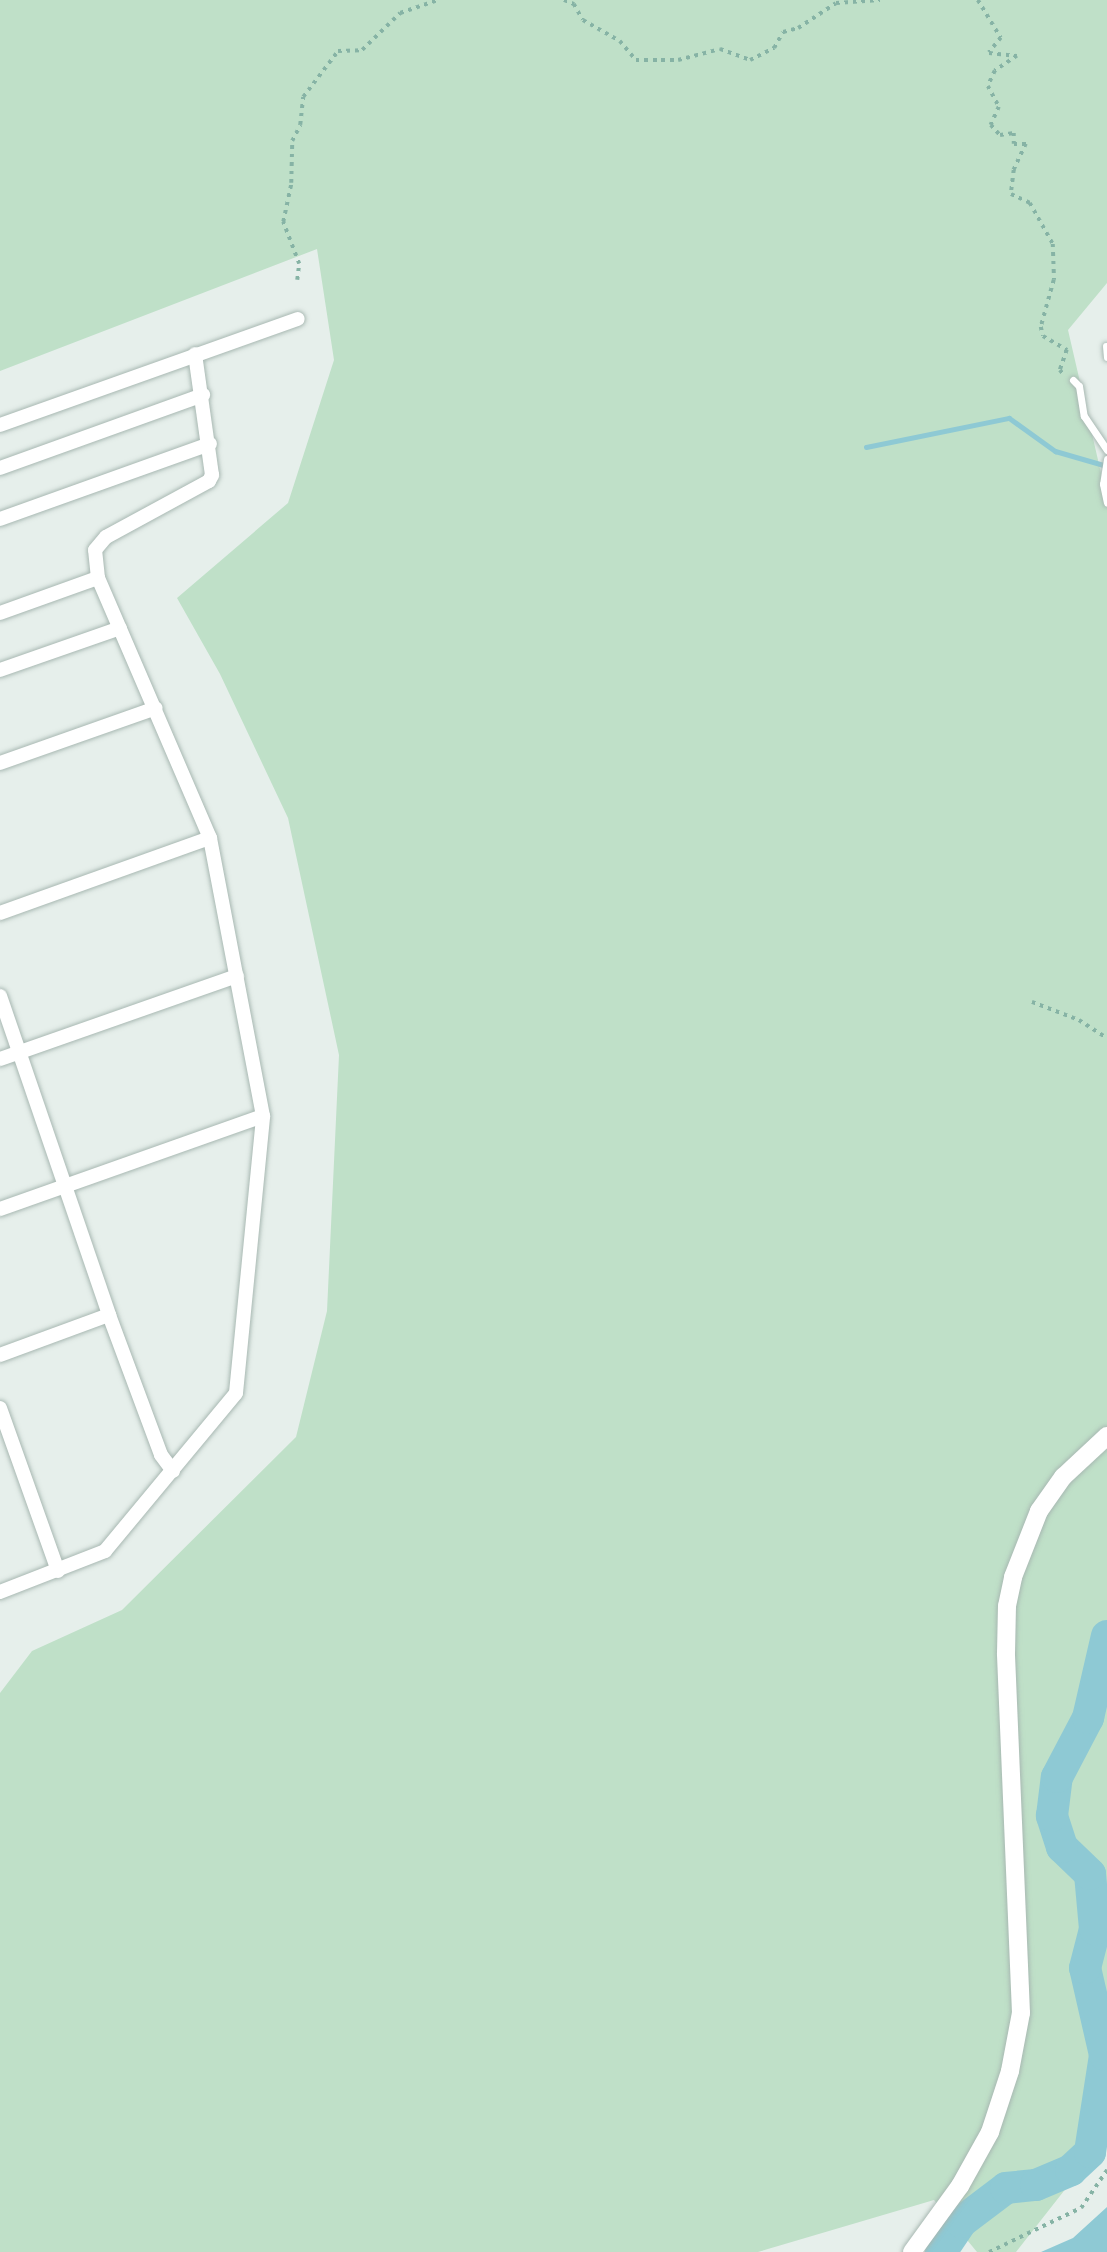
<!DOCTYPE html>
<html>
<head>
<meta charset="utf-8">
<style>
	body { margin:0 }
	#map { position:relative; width:1107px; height:2252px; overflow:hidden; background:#e6efeb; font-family:"Exo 2",sans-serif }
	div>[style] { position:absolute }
	.green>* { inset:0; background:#bfe0c8 }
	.water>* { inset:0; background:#8ec9d4 }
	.stream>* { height:5px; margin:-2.5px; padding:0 2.5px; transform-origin:2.5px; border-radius:2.5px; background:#8ec9d4 }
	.river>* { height:32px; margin:-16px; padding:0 16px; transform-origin:16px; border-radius:16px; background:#8ec9d4 }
	.path>* { height:3.5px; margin-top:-1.75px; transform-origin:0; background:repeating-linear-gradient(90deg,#86b3a5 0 3.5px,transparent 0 8.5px) }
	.roads { filter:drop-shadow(0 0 2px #a8b8b2) drop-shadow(0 0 2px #a8b8b2) }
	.service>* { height:7px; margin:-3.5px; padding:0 3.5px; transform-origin:3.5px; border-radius:3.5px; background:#fff }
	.minor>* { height:14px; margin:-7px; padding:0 7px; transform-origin:7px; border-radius:7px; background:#fff }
	.tertiary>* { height:18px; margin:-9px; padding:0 9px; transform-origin:9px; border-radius:9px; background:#fff }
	span { translate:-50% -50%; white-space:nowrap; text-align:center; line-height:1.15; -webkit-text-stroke:5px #f7fbf9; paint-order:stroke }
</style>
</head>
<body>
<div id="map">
	<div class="green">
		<div style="clip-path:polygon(0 0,1107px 0,1107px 283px,1068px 330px,1107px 499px,1107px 2136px,1016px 2252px,977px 2252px,934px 2200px,758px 2252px,0 2252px,0 1693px,32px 1651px,122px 1610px,296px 1437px,327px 1311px,339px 1055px,288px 818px,220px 674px,177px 598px,288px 503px,334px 360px,317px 249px,0 371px)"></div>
	</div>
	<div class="water">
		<div style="clip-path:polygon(1107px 2207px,1107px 2252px,1041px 2252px,1073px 2238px)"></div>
	</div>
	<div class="stream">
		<div style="left:866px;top:447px;width:146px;rotate:-11.5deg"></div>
		<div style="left:1009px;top:418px;width:57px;rotate:35.7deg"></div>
		<div style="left:1055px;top:451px;width:54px;rotate:16.1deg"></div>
	</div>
	<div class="river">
		<div style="left:941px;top:2252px;width:36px;rotate:-56deg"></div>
		<div style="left:961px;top:2222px;width:56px;rotate:-37.1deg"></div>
		<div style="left:1006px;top:2188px;width:30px;rotate:-6deg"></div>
		<div style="left:1036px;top:2185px;width:38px;rotate:-23deg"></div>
		<div style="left:1071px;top:2170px;width:26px;rotate:-43deg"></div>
		<div style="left:1090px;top:2152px;width:98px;rotate:-81.2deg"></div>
		<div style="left:1105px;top:2055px;width:89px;rotate:-102.9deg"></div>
		<div style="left:1085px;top:1968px;width:40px;rotate:-75.6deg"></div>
		<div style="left:1095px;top:1929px;width:55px;rotate:-95.2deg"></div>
		<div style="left:1090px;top:1874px;width:39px;rotate:-136deg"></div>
		<div style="left:1062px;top:1847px;width:33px;rotate:-108deg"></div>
		<div style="left:1052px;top:1816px;width:39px;rotate:-83deg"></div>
		<div style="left:1057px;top:1777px;width:67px;rotate:-62.3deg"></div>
		<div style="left:1088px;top:1718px;width:84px;rotate:-77deg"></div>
	</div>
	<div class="path">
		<div style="left:564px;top:0;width:11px;rotate:22deg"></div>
		<div style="left:574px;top:4px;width:18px;rotate:61deg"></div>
		<div style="left:583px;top:20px;width:43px;rotate:29.6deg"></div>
		<div style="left:620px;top:41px;width:25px;rotate:50deg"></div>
		<div style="left:636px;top:60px;width:42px"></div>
		<div style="left:678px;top:60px;width:43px;rotate:-14.7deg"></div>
		<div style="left:720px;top:49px;width:32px;rotate:20deg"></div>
		<div style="left:750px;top:60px;width:27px;rotate:-27deg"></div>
		<div style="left:774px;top:48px;width:18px;rotate:-61deg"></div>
		<div style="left:783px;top:32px;width:16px;rotate:-15deg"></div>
		<div style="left:798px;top:28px;width:45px;rotate:-33.3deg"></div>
		<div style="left:836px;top:3px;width:44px;rotate:-3.9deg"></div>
		<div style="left:978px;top:0;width:44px;rotate:58.8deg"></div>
		<div style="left:1001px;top:38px;width:19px;rotate:129deg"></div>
		<div style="left:989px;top:53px;width:28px;rotate:6deg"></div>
		<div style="left:1017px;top:56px;width:27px;rotate:146deg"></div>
		<div style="left:995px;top:71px;width:17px;rotate:115deg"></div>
		<div style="left:988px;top:86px;width:24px;rotate:62deg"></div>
		<div style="left:999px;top:107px;width:20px;rotate:114deg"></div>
		<div style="left:991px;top:125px;width:13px;rotate:48deg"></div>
		<div style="left:1000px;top:135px;width:14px;rotate:-8deg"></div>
		<div style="left:1014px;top:133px;width:11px;rotate:90deg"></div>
		<div style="left:1014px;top:144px;width:12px"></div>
		<div style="left:1026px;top:144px;width:29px;rotate:115deg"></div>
		<div style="left:1014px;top:170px;width:24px;rotate:97deg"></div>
		<div style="left:1011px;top:194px;width:21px;rotate:25deg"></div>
		<div style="left:1030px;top:203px;width:47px;rotate:60.7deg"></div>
		<div style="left:1053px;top:244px;width:36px;rotate:88deg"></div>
		<div style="left:1054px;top:280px;width:49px;rotate:105.5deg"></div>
		<div style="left:1041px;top:327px;width:9px;rotate:77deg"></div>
		<div style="left:1043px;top:336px;width:28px;rotate:30deg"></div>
		<div style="left:1067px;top:350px;width:21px;rotate:109deg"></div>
		<div style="left:1060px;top:370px;width:6px;rotate:51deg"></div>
		<div style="left:297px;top:280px;width:16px;rotate:-83deg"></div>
		<div style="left:299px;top:264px;width:45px;rotate:-110.9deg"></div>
		<div style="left:283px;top:222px;width:40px;rotate:-78deg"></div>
		<div style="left:291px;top:183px;width:42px;rotate:-88.6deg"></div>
		<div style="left:292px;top:141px;width:18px;rotate:-63deg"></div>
		<div style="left:300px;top:125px;width:28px;rotate:-84deg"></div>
		<div style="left:303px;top:97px;width:58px;rotate:-52.7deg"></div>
		<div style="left:338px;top:51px;width:24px;rotate:-2deg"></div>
		<div style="left:362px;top:50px;width:53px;rotate:-44.2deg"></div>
		<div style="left:400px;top:13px;width:39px;rotate:-19deg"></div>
		<div style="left:1032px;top:1002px;width:50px;rotate:21deg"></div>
		<div style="left:1079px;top:1020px;width:33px;rotate:33deg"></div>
		<div style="left:989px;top:2252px;width:102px;rotate:-25.6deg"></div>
		<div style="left:1081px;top:2208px;width:46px;rotate:-55.6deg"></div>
	</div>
	<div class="roads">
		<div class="service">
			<div style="left:1106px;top:346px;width:11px;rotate:85deg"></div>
			<div style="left:1073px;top:380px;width:8px;rotate:45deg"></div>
			<div style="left:1079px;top:386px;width:30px;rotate:81deg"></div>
			<div style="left:1084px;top:416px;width:41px;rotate:55.9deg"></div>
			<div style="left:1107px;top:459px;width:25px;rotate:99deg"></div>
			<div style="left:1103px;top:484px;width:19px;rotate:78deg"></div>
		</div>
		<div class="minor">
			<div style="left:0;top:425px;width:316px;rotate:-19.6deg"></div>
			<div style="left:0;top:468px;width:216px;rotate:-19.8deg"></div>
			<div style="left:0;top:519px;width:223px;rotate:-19.7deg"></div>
			<div style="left:0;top:613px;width:104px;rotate:-19.7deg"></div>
			<div style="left:0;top:670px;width:127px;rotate:-19.3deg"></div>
			<div style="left:0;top:763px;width:165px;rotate:-19.4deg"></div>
			<div style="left:0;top:913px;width:223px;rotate:-19.7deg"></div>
			<div style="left:0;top:996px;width:337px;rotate:71.1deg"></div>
			<div style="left:109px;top:1315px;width:149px;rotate:69.6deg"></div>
			<div style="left:161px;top:1455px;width:20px;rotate:53deg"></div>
			<div style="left:0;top:1059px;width:251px;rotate:-19.3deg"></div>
			<div style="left:0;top:1209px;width:279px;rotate:-19.5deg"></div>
			<div style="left:0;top:1355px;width:116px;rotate:-20.2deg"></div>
			<div style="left:0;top:1408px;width:173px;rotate:70.4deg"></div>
			<div style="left:0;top:1592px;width:113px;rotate:-21.3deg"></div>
			<div style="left:105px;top:1551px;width:205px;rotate:-50.3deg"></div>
			<div style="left:236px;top:1393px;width:278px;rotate:-84.4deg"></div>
			<div style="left:263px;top:1116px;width:283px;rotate:-100.8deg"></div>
			<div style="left:210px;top:838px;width:283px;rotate:-113.3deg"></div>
			<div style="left:98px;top:578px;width:28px;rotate:-96deg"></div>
			<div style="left:95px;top:550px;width:17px;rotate:-50deg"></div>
			<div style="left:106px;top:537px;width:117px;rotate:-28.5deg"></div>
			<div style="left:209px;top:481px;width:7px;rotate:-63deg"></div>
			<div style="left:212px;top:475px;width:122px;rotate:-98deg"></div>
		</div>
		<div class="tertiary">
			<div style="left:912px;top:2252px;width:82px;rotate:-54deg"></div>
			<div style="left:960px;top:2186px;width:62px;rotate:-60.9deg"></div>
			<div style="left:990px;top:2132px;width:64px;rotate:-71.8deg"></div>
			<div style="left:1010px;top:2071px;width:59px;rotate:-79.3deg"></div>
			<div style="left:1021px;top:2013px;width:360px;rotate:-92.4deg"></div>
			<div style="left:1006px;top:1653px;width:47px;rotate:-88.8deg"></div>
			<div style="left:1007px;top:1606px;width:30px;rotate:-78deg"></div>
			<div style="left:1013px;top:1577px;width:71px;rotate:-68.5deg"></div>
			<div style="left:1039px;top:1511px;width:42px;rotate:-54.8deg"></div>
			<div style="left:1063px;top:1477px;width:60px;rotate:-43deg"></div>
		</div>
	</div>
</div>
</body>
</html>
